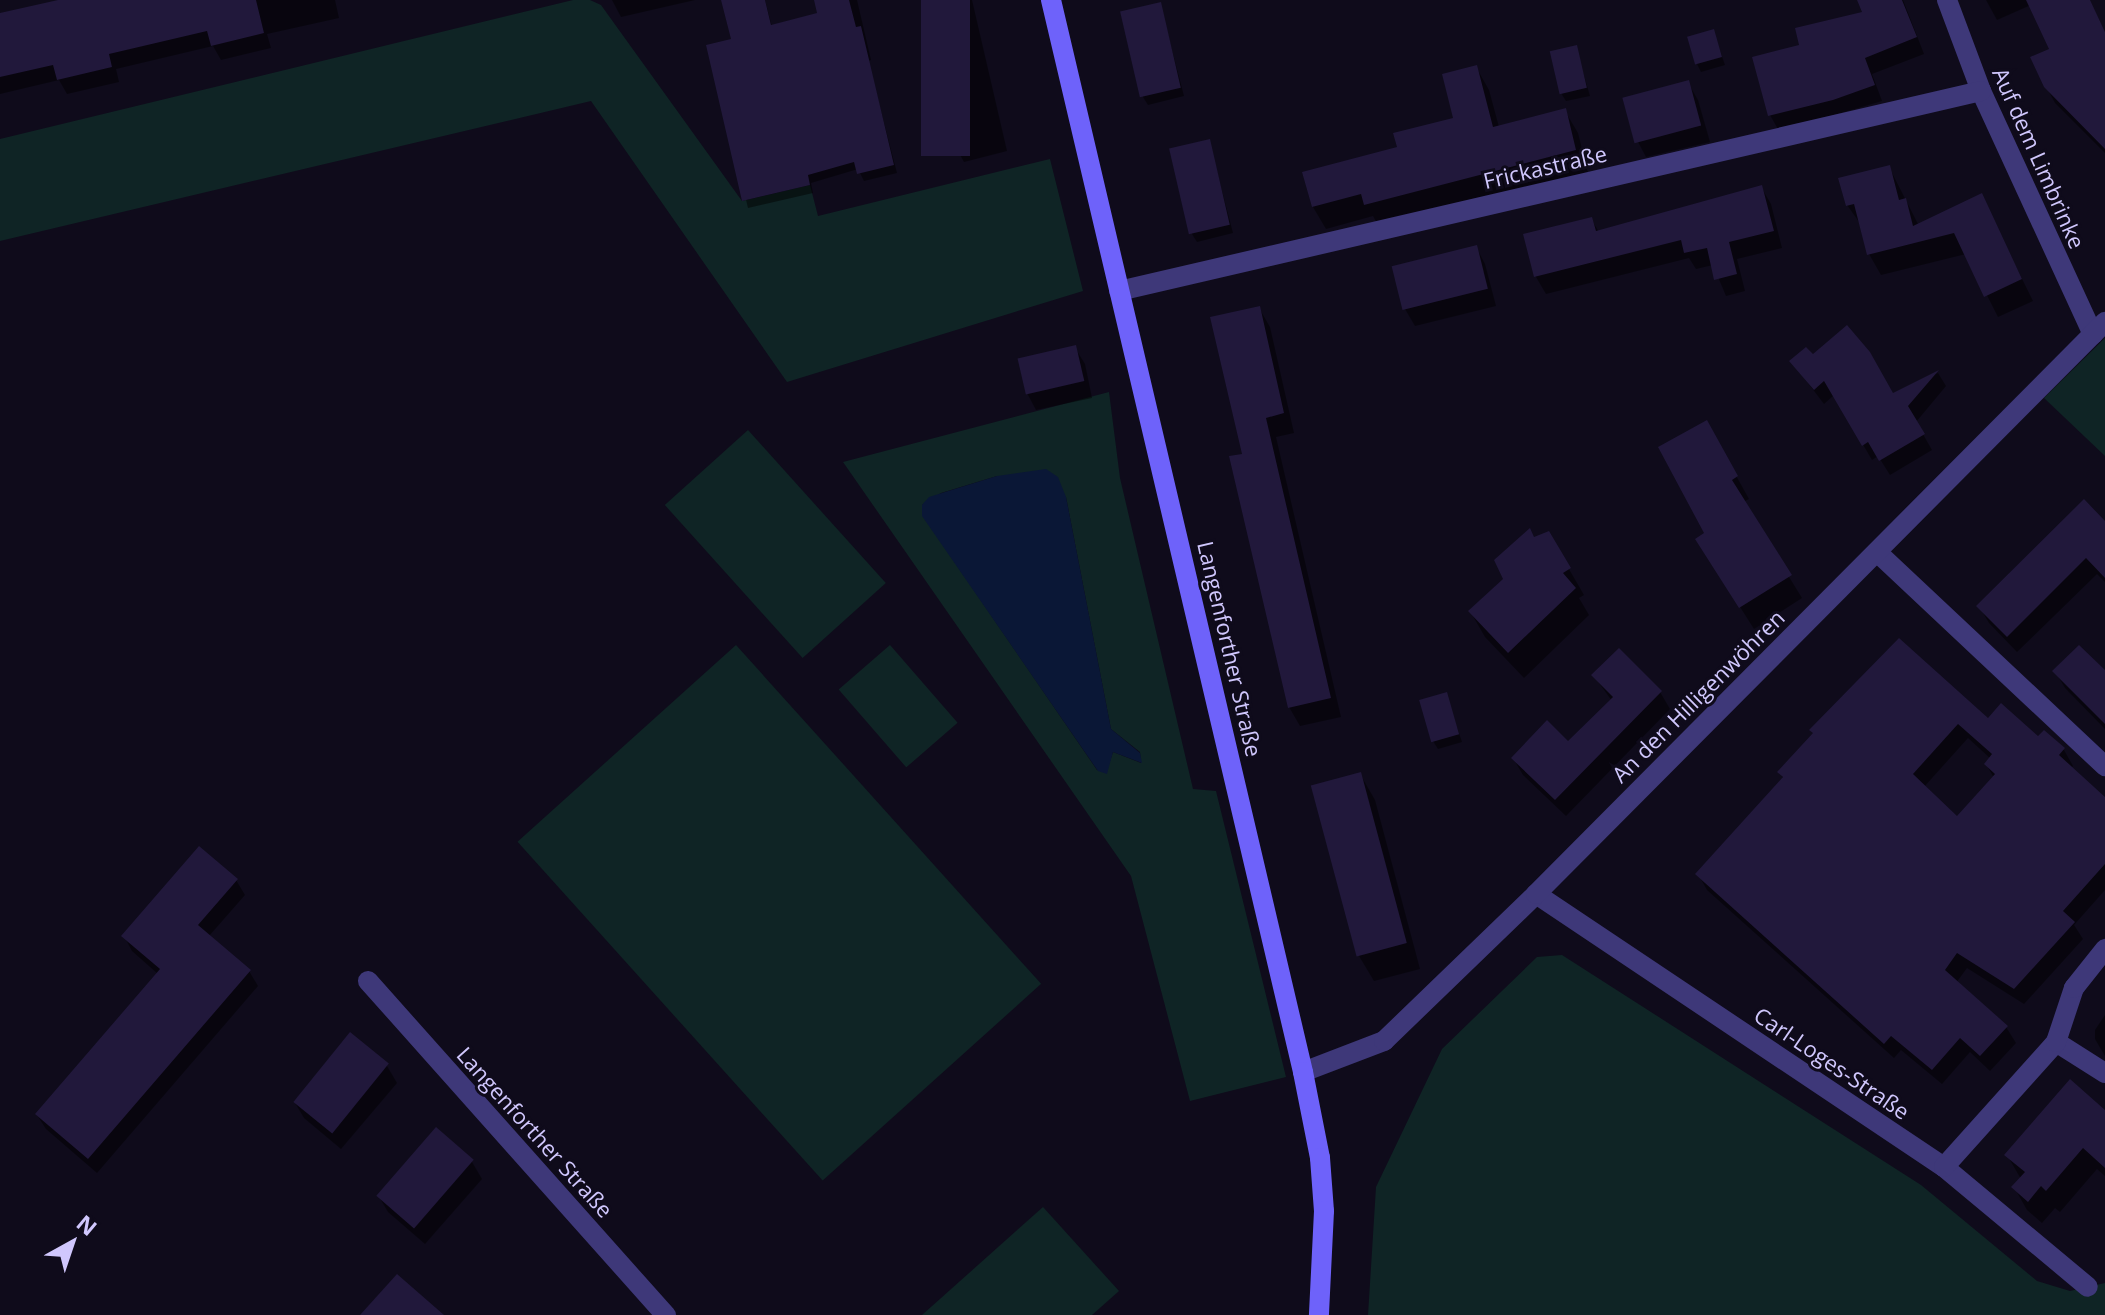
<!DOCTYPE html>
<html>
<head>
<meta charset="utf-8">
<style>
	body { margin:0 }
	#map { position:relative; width:2105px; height:1315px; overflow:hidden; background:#0f0b1b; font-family:"Open Sans",sans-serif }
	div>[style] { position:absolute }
	.green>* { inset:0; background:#0f2425; transform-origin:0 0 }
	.water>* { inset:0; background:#0a1736 }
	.shadow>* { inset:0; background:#0007 }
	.building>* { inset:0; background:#21183b; transform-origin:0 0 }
	.minor>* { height:20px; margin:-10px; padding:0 10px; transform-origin:10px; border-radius:10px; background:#3e3879 }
	.secondary>* { height:20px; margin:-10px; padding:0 10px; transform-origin:10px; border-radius:10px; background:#6e62fa }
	span { translate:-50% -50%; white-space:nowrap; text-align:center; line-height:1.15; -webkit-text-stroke:6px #0f0b1b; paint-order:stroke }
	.street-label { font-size:22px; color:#d0c7fd }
	.north { position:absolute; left:32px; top:1203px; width:80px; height:80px; -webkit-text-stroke:6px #0f0b1b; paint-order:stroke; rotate:40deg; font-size:22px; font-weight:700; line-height:32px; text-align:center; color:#d0c7fd }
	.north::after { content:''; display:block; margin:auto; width:28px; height:36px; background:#d0c7fd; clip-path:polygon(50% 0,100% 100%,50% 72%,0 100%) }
</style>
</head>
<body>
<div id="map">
	<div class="green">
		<div style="clip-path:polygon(573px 0,590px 0,601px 5px,742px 201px,810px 185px,818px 216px,1050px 159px,1083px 291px,787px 382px,591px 101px,0 241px,0 139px)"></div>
		<div style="clip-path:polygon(2105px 338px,2105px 456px,2044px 398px)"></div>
		<div style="clip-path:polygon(evenodd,1109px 392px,1120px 478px,1193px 789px,1216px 791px,1286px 1077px,1190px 1101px,1131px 876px,843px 462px,1109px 392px,997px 476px,1066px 497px,1111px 729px,1140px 752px,1141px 763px,1113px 752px,1106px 773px,1097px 770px,923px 516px,922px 505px,941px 493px,997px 476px)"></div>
		<div style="left:748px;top:430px;width:206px;height:112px;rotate:48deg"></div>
		<div style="left:736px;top:645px;width:456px;height:294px;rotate:48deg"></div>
		<div style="left:890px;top:645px;width:103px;height:68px;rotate:49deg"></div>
		<div style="clip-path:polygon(1562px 955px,1921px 1185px,2037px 1281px,2070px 1291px,2105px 1283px,2105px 1315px,1368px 1315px,1376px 1187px,1442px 1049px,1537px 957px)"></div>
		<div style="clip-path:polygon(1043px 1207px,1119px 1291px,1092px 1315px,922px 1315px)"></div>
	</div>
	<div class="water">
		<div style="clip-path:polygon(1046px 469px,1058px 477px,1066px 497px,1111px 729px,1140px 753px,1142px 763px,1113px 752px,1107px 774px,1098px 771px,922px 516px,922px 505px,929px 497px,997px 476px)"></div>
	</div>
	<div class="shadow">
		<div style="clip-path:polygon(68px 0,335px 0,339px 18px,267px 34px,271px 48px,221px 60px,213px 46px,116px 69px,119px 82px,67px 94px,59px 80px,0 94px,0 14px)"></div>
		<div style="clip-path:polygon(612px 0,695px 0,621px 17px)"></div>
		<div style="clip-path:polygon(737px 0,765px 0,772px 27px,819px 14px,816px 0,857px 0,871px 60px,868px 61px,897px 173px,864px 181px,858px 169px,811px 183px,813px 193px,748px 208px,709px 47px,733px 41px)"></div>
		<div style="clip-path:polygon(925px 0,972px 0,1007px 151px,964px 162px,958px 151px)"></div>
		<div style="clip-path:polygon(1859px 0,1903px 0,1924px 54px,1872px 74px,1882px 101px,1779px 131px,1770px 115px,1802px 47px,1865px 13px)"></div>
		<div style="clip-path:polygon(1986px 0,2031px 0,2033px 4px,1997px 20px)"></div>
		<div style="clip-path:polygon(2069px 0,2089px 0,2105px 32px,2105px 153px,2055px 103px,2046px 86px,2052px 50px)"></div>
		<div style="clip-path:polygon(1160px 4px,1184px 96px,1148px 105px,1143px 97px)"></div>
		<div style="clip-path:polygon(1713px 31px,1725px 65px,1701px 72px,1697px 64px)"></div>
		<div style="clip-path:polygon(1576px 48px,1590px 96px,1566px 101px,1561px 93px)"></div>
		<div style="clip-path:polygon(1476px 67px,1489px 90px,1499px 127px,1565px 111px,1578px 133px,1588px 173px,1379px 227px,1373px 216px,1326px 229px,1313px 207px,1305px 173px,1400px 149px,1455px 119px)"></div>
		<div style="clip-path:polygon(1688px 83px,1698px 100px,1710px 142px,1646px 157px,1637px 140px)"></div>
		<div style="clip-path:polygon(1209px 141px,1233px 233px,1197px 242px,1192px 234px)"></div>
		<div style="clip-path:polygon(1889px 167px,1919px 226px,1981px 196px,2033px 301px,1998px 317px,1966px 254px,1881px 275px,1869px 254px,1862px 226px,1847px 205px)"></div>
		<div style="clip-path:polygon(1761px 187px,1771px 204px,1782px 248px,1737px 259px,1745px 291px,1726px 296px,1713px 265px,1696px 269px,1689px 258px,1546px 294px,1536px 277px,1526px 236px,1591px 219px,1599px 232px)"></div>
		<div style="clip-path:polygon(1476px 247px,1485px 264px,1496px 306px,1415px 326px,1405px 309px)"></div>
		<div style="clip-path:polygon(1259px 308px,1270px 327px,1294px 433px,1276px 437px,1341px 717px,1300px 726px,1289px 707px,1244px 455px)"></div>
		<div style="clip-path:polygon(1075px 348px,1085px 364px,1092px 398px,1036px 410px,1027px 393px)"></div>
		<div style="clip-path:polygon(1813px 357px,1893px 395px,1938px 373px,1946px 386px,1916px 422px,1932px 450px,1890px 475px,1878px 456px,1872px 460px,1834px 395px,1824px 404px,1792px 362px)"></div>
		<div style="clip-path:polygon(1719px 445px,1749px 499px,1743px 502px,1802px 598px,1754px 629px,1711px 561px,1707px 534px)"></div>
		<div style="clip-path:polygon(2105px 524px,2105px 582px,2097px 574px,2017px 652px,1989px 623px,1979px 606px)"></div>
		<div style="clip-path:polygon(1548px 533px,1584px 595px,1579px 598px,1589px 615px,1524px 678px,1485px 637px,1470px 611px,1505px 579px,1534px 539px)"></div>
		<div style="clip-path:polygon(2055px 671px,2105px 673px,2105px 729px,2065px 688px)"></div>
		<div style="clip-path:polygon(1594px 676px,1660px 692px,1670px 709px,1566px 816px,1523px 775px,1513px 758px,1568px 743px,1612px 701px)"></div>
		<div style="clip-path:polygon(1446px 695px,1462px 742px,1438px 749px,1433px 741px)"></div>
		<div style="clip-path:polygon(evenodd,1988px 720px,2038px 739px,2044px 732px,2064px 750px,2073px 766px,2071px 768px,2105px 800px,2105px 890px,2074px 925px,2083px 939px,2024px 1004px,1967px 968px,1956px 983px,2006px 1027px,2016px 1043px,1990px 1071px,1970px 1052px,1942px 1084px,1901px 1050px,1894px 1058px,1707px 890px,1698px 874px,1784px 780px,1780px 773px,1814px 735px,1988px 720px,1968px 738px,1991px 759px,1986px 764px,1994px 778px,1957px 819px,1924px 787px,1968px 738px)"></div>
		<div style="clip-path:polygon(1360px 774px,1375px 800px,1420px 969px,1374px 981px,1359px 956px,1314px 786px)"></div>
		<div style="clip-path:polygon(236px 880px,245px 895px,209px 936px,249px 971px,258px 986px,97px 1173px,46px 1129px,37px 1115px,158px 974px,132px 951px,124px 936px)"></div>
		<div style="clip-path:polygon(2105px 1015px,2105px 1056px,2095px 1039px,2095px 1030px)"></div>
		<div style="clip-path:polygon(387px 1066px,397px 1083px,341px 1149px,304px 1118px,294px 1101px)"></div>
		<div style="clip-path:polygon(2105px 1113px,2105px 1176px,2097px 1169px,2060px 1212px,2055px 1208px,2042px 1223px,2027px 1210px,2014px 1187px,2021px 1179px,2007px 1155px)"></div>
		<div style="clip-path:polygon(472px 1162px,482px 1179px,425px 1244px,388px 1212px,378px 1195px)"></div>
	</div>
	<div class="building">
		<div style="clip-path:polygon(58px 0,256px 0,264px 33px,211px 46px,207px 31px,109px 54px,112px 67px,57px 80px,53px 65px,0 77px,0 13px)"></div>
		<div style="clip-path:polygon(721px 0,765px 0,771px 25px,817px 13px,814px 0,849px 0,856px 27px,861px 26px,894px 165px,857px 174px,854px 162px,808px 175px,810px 185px,742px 201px,706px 45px,731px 39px)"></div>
		<div style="left:921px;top:0;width:49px;height:156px"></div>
		<div style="clip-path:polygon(1857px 0,1902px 0,1917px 37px,1865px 58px,1875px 85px,1833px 100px,1768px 116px,1752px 57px,1799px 45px,1795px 28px,1862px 12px)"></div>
		<div style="clip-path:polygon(2026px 0,2090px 0,2105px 32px,2105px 149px,2044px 87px,2030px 57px,2049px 49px)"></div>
		<div style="left:1161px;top:2px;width:88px;height:42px;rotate:77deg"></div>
		<div style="left:1714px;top:29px;width:29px;height:28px;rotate:74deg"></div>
		<div style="left:1577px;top:45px;width:44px;height:28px;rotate:77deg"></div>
		<div style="clip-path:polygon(1477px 65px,1493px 127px,1566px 108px,1576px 150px,1364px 205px,1361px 194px,1312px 207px,1302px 172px,1397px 147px,1393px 133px,1453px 118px,1442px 74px)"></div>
		<div style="left:1689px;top:80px;width:47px;height:69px;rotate:75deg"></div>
		<div style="left:1210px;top:139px;width:88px;height:42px;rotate:77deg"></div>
		<div style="clip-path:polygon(1890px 165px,1899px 200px,1906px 198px,1913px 226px,1982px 193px,2022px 279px,1984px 297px,1954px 233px,1867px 255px,1854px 204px,1846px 206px,1838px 178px)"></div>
		<div style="clip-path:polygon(1762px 185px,1774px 231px,1729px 242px,1737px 274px,1714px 280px,1707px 248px,1684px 253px,1681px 240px,1534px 277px,1523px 234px,1592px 217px,1596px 231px)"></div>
		<div style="left:1477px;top:245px;width:45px;height:88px;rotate:76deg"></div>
		<div style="clip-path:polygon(1260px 306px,1284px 413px,1266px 418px,1331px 698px,1288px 708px,1229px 456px,1242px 454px,1210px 317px)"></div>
		<div style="clip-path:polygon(1847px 325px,1870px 352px,1893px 393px,1939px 370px,1908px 406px,1925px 434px,1879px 461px,1868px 442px,1862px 446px,1824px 381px,1814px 390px,1789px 361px,1806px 347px,1813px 354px)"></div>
		<div style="left:1076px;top:345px;width:37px;height:60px;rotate:77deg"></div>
		<div style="clip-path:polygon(1707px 420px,1738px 476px,1732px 480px,1792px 575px,1739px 608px,1695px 539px,1704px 533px,1658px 447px)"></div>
		<div style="clip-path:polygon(2084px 499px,2105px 521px,2105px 578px,2086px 558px,2007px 637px,1976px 606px)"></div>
		<div style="clip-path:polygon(1530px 528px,1534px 537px,1549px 531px,1571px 568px,1563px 573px,1576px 588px,1508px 653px,1468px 611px,1503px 579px,1494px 560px)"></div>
		<div style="clip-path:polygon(evenodd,1899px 638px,1988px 718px,2001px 703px,2038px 736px,2044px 730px,2065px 748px,2059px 755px,2105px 797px,2105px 864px,2063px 911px,2075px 922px,2014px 989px,1957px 953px,1945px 970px,2008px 1026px,1980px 1056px,1960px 1038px,1932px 1070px,1891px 1036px,1884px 1044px,1695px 874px,1783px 777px,1777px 772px,1813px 733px,1809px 730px,1899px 638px,1958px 724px,1992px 754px,1984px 764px,1995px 774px,1957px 816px,1913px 774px,1958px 724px)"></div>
		<div style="clip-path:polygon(2079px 645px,2105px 670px,2105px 724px,2052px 671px)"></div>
		<div style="clip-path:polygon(1619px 648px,1662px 691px,1555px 800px,1511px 758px,1547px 720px,1568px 741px,1613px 697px,1591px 675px)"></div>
		<div style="left:1447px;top:692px;width:44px;height:29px;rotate:74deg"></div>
		<div style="left:1361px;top:772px;width:177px;height:52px;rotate:75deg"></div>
		<div style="clip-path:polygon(199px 846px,238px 879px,198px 925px,251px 970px,88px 1159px,35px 1114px,160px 969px,121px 936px)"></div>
		<div style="left:350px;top:1032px;width:50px;height:90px;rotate:39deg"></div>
		<div style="clip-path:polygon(2070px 1079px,2105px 1110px,2105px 1168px,2083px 1148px,2046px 1191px,2041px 1186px,2028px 1202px,2011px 1187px,2025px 1172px,2004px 1155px)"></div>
		<div style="left:436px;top:1127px;width:50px;height:91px;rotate:41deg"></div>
		<div style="clip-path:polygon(397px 1274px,444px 1315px,360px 1315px)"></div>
	</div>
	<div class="minor">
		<div style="left:1947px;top:0;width:97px;rotate:69.5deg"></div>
		<div style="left:1981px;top:91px;width:268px;rotate:65.3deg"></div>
		<div style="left:1119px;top:291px;width:885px;rotate:-13.06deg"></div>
		<div style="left:1877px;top:552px;width:313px;rotate:43.2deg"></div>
		<div style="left:1536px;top:894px;width:491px;rotate:33.8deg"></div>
		<div style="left:1944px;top:1167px;width:187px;rotate:39.8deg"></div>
		<div style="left:368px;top:981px;width:448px;rotate:48.3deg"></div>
		<div style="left:2056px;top:1042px;width:58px;rotate:32.3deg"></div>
		<div style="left:1303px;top:1072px;width:87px;rotate:-20.9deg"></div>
		<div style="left:1384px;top:1041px;width:211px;rotate:-44deg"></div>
		<div style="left:1536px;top:894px;width:807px;rotate:-45.15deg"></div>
		<div style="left:1944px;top:1167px;width:168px;rotate:-48.1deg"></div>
		<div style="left:2056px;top:1042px;width:57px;rotate:-71.6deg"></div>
		<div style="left:2074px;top:988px;width:50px;rotate:-51.5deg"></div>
	</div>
	<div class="secondary">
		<div style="left:1051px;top:0;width:1101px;rotate:76.77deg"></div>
		<div style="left:1303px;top:1072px;width:88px;rotate:78.8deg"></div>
		<div style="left:1320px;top:1158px;width:53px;rotate:85.7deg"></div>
		<div style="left:1324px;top:1211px;width:104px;rotate:92.8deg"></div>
	</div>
	<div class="street-label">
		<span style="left:2039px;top:158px;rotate:66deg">Auf dem Limbrinke</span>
		<span style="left:1545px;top:167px;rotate:-13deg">Frickastraße</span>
		<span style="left:1230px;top:649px;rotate:77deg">Langenforther Straße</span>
		<span style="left:1698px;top:696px;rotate:-45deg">An den Hilligenwöhren</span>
		<span style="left:1832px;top:1063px;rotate:34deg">Carl-Loges-Straße</span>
		<span style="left:535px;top:1132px;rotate:48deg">Langenforther Straße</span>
	</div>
	<div class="north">N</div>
</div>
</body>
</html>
